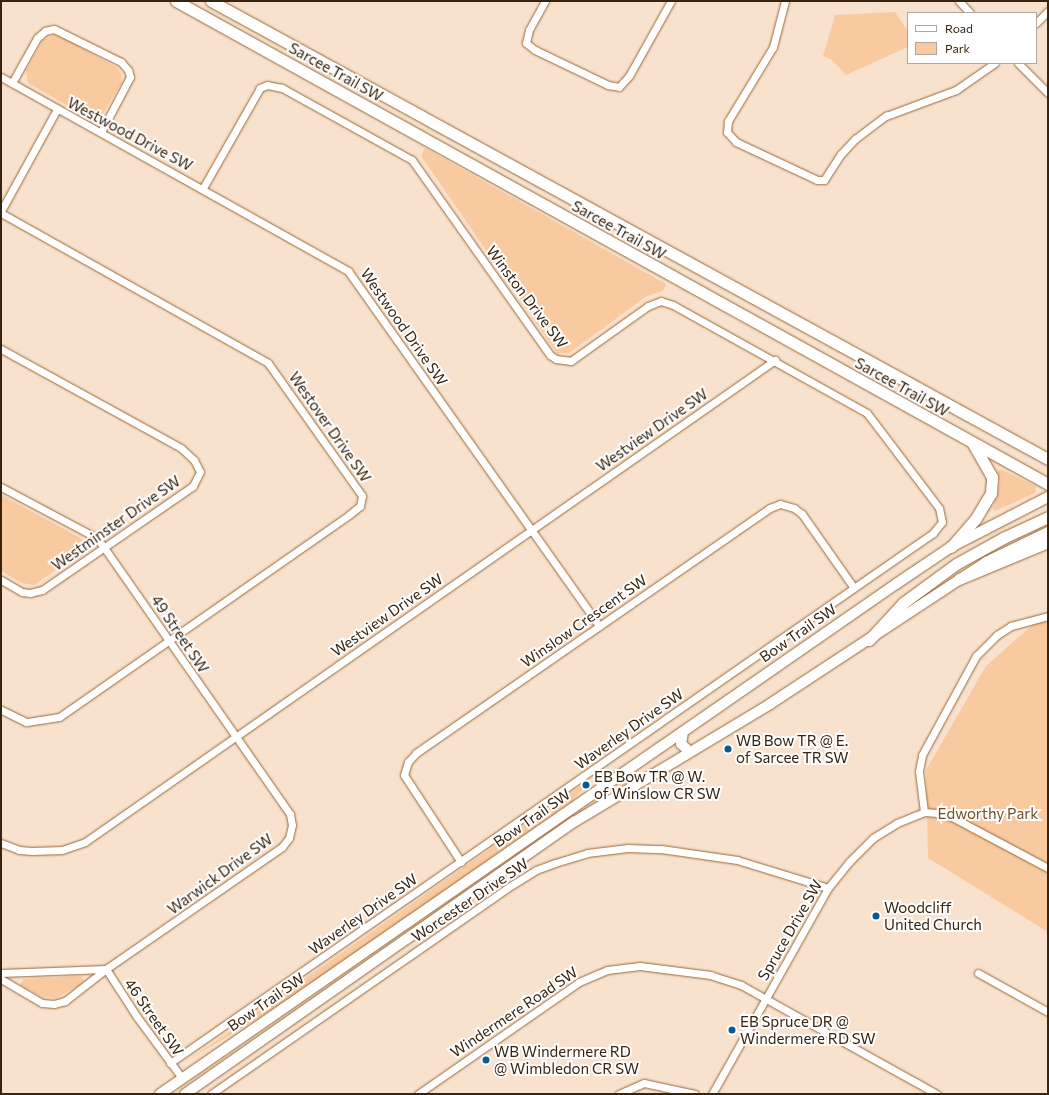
<!DOCTYPE html>
<html>
<head>
<meta charset="utf-8">
<style>
	body { margin:0 }
	#map { position:relative; width:1049px; height:1095px; overflow:hidden; background:#f8e2ce; font-family:Commissioner,sans-serif }
	div>[style] { position:absolute }
	.green>* { inset:0; background:#f9caa0 }
	.roads { filter:drop-shadow(0 0 1px #986736) drop-shadow(0 0 1px #986736) }
	.minor>* { height:7px; margin:-3.5px; padding:0 3.5px; transform-origin:3.5px; border-radius:3.5px; background:#fff }
	.secondary>* { height:10px; margin:-5px; padding:0 5px; transform-origin:5px; border-radius:5px; background:#fff }
	.trunk>* { height:11px; margin:-5.5px; padding:0 5.5px; transform-origin:5.5px; border-radius:5.5px; background:#fff }
	.dots>* { width:11px; height:11px; translate:-50% -50%; box-sizing:border-box; border:2px solid #fff; border-radius:50% }
	span { translate:-50% -50%; white-space:nowrap; text-align:center; line-height:1.15; -webkit-text-stroke:4px #fff; paint-order:stroke }
	.street-label { font-size:15px; color:#37230e }
	.poi-label { font-size:15px; color:#37230e }
	.left { translate:0 -50%; text-align:left }
	.park-label { font-size:15px; color:#764c22 }
	.frame { position:absolute; inset:0; border:2px solid #37230e; pointer-events:none }
	.legend { position:absolute; left:907px; top:12px; width:130px; height:52px; box-sizing:border-box; background:#fff; border:1px solid #afa79f; margin:0; padding:5px 7px; list-style:none; font-size:12px; color:#37230e }
	.legend li { display:flex; align-items:center; gap:8px; height:20px }
	.legend b { width:20px; border:1px solid #afa79f }
</style>
</head>
<body>
<div id="map">
	<div class="green">
		<div style="clip-path:polygon(895px 12px,908px 31px,908px 47px,846px 75px,832px 60px,823px 56px,835px 15px)"></div>
		<div style="clip-path:polygon(54px 35px,60px 36px,116px 67px,121px 72px,122px 82px,101px 117px,89px 118px,28px 83px,26px 71px,43px 40px)"></div>
		<div style="clip-path:polygon(425px 148px,666px 284px,663px 291px,647px 296px,569px 353px,557px 353px,421px 156px)"></div>
		<div style="clip-path:polygon(1000px 469px,1036px 486px,1035px 493px,995px 511px,992px 508px,997px 498px,1000px 483px,997px 472px)"></div>
		<div style="clip-path:polygon(1px 495px,79px 537px,84px 541px,84px 551px,34px 585px,22px 583px,1px 571px)"></div>
		<div style="clip-path:polygon(1048px 611px,1048px 932px,928px 858px,926px 770px,986px 666px)"></div>
		<div style="clip-path:polygon(583px 784px,585px 787px,571px 802px,290px 999px,190px 1059px)"></div>
		<div style="clip-path:polygon(81px 976px,84px 981px,82px 984px,56px 998px,42px 997px,20px 985px,24px 979px)"></div>
	</div>
	<div class="roads">
		<div class="minor">
			<div style="left:545px;top:1px;width:33px;rotate:119deg"></div>
			<div style="left:529px;top:30px;width:13px;rotate:103deg"></div>
			<div style="left:526px;top:43px;width:11px;rotate:38deg"></div>
			<div style="left:535px;top:50px;width:81px;rotate:25.6deg"></div>
			<div style="left:608px;top:85px;width:11px;rotate:10deg"></div>
			<div style="left:619px;top:87px;width:15px;rotate:-48deg"></div>
			<div style="left:629px;top:76px;width:86px;rotate:-60.8deg"></div>
			<div style="left:785px;top:1px;width:48px;rotate:104.6deg"></div>
			<div style="left:773px;top:47px;width:87px;rotate:121.3deg"></div>
			<div style="left:728px;top:121px;width:11px;rotate:95deg"></div>
			<div style="left:727px;top:132px;width:13px;rotate:48deg"></div>
			<div style="left:736px;top:142px;width:89px;rotate:25.1deg"></div>
			<div style="left:817px;top:180px;width:7px"></div>
			<div style="left:824px;top:180px;width:31px;rotate:-57deg"></div>
			<div style="left:841px;top:154px;width:21px;rotate:-47deg"></div>
			<div style="left:855px;top:139px;width:39px;rotate:-37deg"></div>
			<div style="left:886px;top:116px;width:75px;rotate:-20.4deg"></div>
			<div style="left:956px;top:90px;width:47px;rotate:-34.7deg"></div>
			<div style="left:959px;top:1px;width:16px;rotate:47deg"></div>
			<div style="left:1036px;top:23px;width:17px;rotate:-45deg"></div>
			<div style="left:1018px;top:63px;width:42px;rotate:45deg"></div>
			<div style="left:1px;top:77px;width:398px;rotate:29.2deg"></div>
			<div style="left:348px;top:271px;width:435px;rotate:54.7deg"></div>
			<div style="left:12px;top:83px;width:51px;rotate:-60.9deg"></div>
			<div style="left:37px;top:38px;width:11px;rotate:-41deg"></div>
			<div style="left:45px;top:31px;width:9px;rotate:-13deg"></div>
			<div style="left:54px;top:29px;width:75px;rotate:26.2deg"></div>
			<div style="left:121px;top:62px;width:11px;rotate:49deg"></div>
			<div style="left:128px;top:70px;width:7px;rotate:74deg"></div>
			<div style="left:130px;top:77px;width:62px;rotate:117.8deg"></div>
			<div style="left:1px;top:211px;width:116px;rotate:-61.2deg"></div>
			<div style="left:1px;top:213px;width:306px;rotate:29.3deg"></div>
			<div style="left:268px;top:363px;width:163px;rotate:54.7deg"></div>
			<div style="left:362px;top:496px;width:10px;rotate:101deg"></div>
			<div style="left:360px;top:506px;width:14px;rotate:141deg"></div>
			<div style="left:349px;top:515px;width:353px;rotate:145.1deg"></div>
			<div style="left:59px;top:717px;width:33px;rotate:171deg"></div>
			<div style="left:26px;top:722px;width:28px;rotate:-154deg"></div>
			<div style="left:1px;top:349px;width:205px;rotate:28.8deg"></div>
			<div style="left:181px;top:448px;width:18px;rotate:43deg"></div>
			<div style="left:194px;top:460px;width:13px;rotate:63deg"></div>
			<div style="left:200px;top:472px;width:16px;rotate:117deg"></div>
			<div style="left:193px;top:486px;width:183px;rotate:145.4deg"></div>
			<div style="left:42px;top:590px;width:12px;rotate:166deg"></div>
			<div style="left:30px;top:593px;width:8px;rotate:-173deg"></div>
			<div style="left:22px;top:592px;width:24px;rotate:-150deg"></div>
			<div style="left:1px;top:487px;width:106px;rotate:28deg"></div>
			<div style="left:95px;top:537px;width:12px;rotate:48deg"></div>
			<div style="left:103px;top:546px;width:327px;rotate:55.1deg"></div>
			<div style="left:290px;top:814px;width:11px;rotate:80deg"></div>
			<div style="left:292px;top:825px;width:13px;rotate:103deg"></div>
			<div style="left:289px;top:838px;width:11px;rotate:128deg"></div>
			<div style="left:282px;top:847px;width:214px;rotate:145.3deg"></div>
			<div style="left:106px;top:969px;width:52px;rotate:142deg"></div>
			<div style="left:65px;top:1001px;width:11px;rotate:165deg"></div>
			<div style="left:54px;top:1004px;width:12px;rotate:-175deg"></div>
			<div style="left:42px;top:1003px;width:48px;rotate:-149.7deg"></div>
			<div style="left:924px;top:812px;width:41px;rotate:-97deg"></div>
			<div style="left:919px;top:771px;width:16px;rotate:-79deg"></div>
			<div style="left:922px;top:755px;width:113px;rotate:-61.4deg"></div>
			<div style="left:976px;top:656px;width:30px;rotate:-45deg"></div>
			<div style="left:997px;top:635px;width:17px;rotate:-33deg"></div>
			<div style="left:1011px;top:626px;width:38px;rotate:-15deg"></div>
			<div style="left:1px;top:843px;width:19px;rotate:21deg"></div>
			<div style="left:19px;top:850px;width:13px;rotate:4deg"></div>
			<div style="left:32px;top:851px;width:30px;rotate:-2deg"></div>
			<div style="left:62px;top:850px;width:24px;rotate:-19deg"></div>
			<div style="left:85px;top:842px;width:842px;rotate:-34.94deg"></div>
			<div style="left:461px;top:862px;width:104px;rotate:-123.2deg"></div>
			<div style="left:404px;top:775px;width:14px;rotate:-73deg"></div>
			<div style="left:408px;top:762px;width:12px;rotate:-48deg"></div>
			<div style="left:416px;top:753px;width:431px;rotate:-34.7deg"></div>
			<div style="left:770px;top:508px;width:11px;rotate:-22deg"></div>
			<div style="left:780px;top:504px;width:15px;rotate:16deg"></div>
			<div style="left:794px;top:508px;width:10px;rotate:37deg"></div>
			<div style="left:802px;top:514px;width:90px;rotate:54.9deg"></div>
			<div style="left:106px;top:969px;width:57px;rotate:57.1deg"></div>
			<div style="left:137px;top:1017px;width:76px;rotate:53.6deg"></div>
			<div style="left:1px;top:973px;width:105px;rotate:-2.2deg"></div>
			<div style="left:978px;top:973px;width:80px;rotate:29.1deg"></div>
			<div style="left:170px;top:1063px;width:929px;rotate:-34.78deg"></div>
			<div style="left:933px;top:533px;width:14px;rotate:-51deg"></div>
			<div style="left:942px;top:522px;width:14px;rotate:-102deg"></div>
			<div style="left:939px;top:508px;width:119px;rotate:-127.2deg"></div>
			<div style="left:867px;top:413px;width:222px;rotate:-150.9deg"></div>
			<div style="left:673px;top:305px;width:13px;rotate:-162deg"></div>
			<div style="left:661px;top:301px;width:14px;rotate:159deg"></div>
			<div style="left:648px;top:306px;width:95px;rotate:144.5deg"></div>
			<div style="left:571px;top:361px;width:15px;rotate:-172deg"></div>
			<div style="left:556px;top:359px;width:7px;rotate:-146deg"></div>
			<div style="left:550px;top:355px;width:239px;rotate:-125.3deg"></div>
			<div style="left:412px;top:160px;width:149px;rotate:-151deg"></div>
			<div style="left:282px;top:88px;width:15px;rotate:-169deg"></div>
			<div style="left:267px;top:85px;width:8px;rotate:157deg"></div>
			<div style="left:260px;top:88px;width:115px;rotate:119.7deg"></div>
			<div style="left:211px;top:1094px;width:366px;rotate:-34.8deg"></div>
			<div style="left:512px;top:885px;width:28px;rotate:-32deg"></div>
			<div style="left:536px;top:870px;width:20px;rotate:-20deg"></div>
			<div style="left:555px;top:863px;width:34px;rotate:-17deg"></div>
			<div style="left:587px;top:853px;width:41px;rotate:-7deg"></div>
			<div style="left:628px;top:848px;width:33px;rotate:2deg"></div>
			<div style="left:661px;top:849px;width:77px;rotate:8.2deg"></div>
			<div style="left:737px;top:860px;width:95px;rotate:17.1deg"></div>
			<div style="left:418px;top:1094px;width:196px;rotate:-34.8deg"></div>
			<div style="left:579px;top:982px;width:30px;rotate:-23deg"></div>
			<div style="left:607px;top:970px;width:33px;rotate:-7deg"></div>
			<div style="left:640px;top:966px;width:71px;rotate:7.3deg"></div>
			<div style="left:710px;top:975px;width:33px;rotate:18deg"></div>
			<div style="left:741px;top:985px;width:224px;rotate:29.1deg"></div>
			<div style="left:619px;top:1094px;width:27px;rotate:-24deg"></div>
			<div style="left:644px;top:1083px;width:52px;rotate:12.2deg"></div>
			<div style="left:712px;top:1094px;width:236px;rotate:-60.6deg"></div>
			<div style="left:828px;top:888px;width:33px;rotate:-51deg"></div>
			<div style="left:849px;top:862px;width:34px;rotate:-45deg"></div>
			<div style="left:873px;top:838px;width:28px;rotate:-32deg"></div>
			<div style="left:897px;top:823px;width:29px;rotate:-22deg"></div>
			<div style="left:924px;top:812px;width:13px;rotate:4deg"></div>
			<div style="left:937px;top:813px;width:16px;rotate:15deg"></div>
			<div style="left:952px;top:817px;width:109px;rotate:28deg"></div>
		</div>
		<div class="secondary">
			<div style="left:683px;top:732px;width:12px;rotate:99deg"></div>
			<div style="left:681px;top:744px;width:11px;rotate:41deg"></div>
			<div style="left:160px;top:1094px;width:895px;rotate:-34.72deg"></div>
			<div style="left:896px;top:584px;width:66px;rotate:-33.9deg"></div>
			<div style="left:951px;top:547px;width:109px;rotate:-27.3deg"></div>
			<div style="left:185px;top:1094px;width:475px;rotate:-35deg"></div>
			<div style="left:574px;top:822px;width:229px;rotate:-31deg"></div>
			<div style="left:770px;top:704px;width:258px;rotate:-33.3deg"></div>
			<div style="left:986px;top:562px;width:69px;rotate:-25.8deg"></div>
		</div>
		<div class="trunk">
			<div style="left:176px;top:1px;width:997px;rotate:28.98deg"></div>
			<div style="left:211px;top:1px;width:954px;rotate:28.69deg"></div>
			<div style="left:951px;top:547px;width:38px;rotate:-49deg"></div>
			<div style="left:976px;top:518px;width:29px;rotate:-59deg"></div>
			<div style="left:991px;top:493px;width:16px;rotate:-86deg"></div>
			<div style="left:992px;top:477px;width:40px;rotate:-119.7deg"></div>
			<div style="left:959px;top:579px;width:96px;rotate:-22.6deg"></div>
			<div style="left:869px;top:640px;width:50px;rotate:-47.4deg"></div>
			<div style="left:903px;top:603px;width:66px;rotate:-36.3deg"></div>
			<div style="left:956px;top:564px;width:54px;rotate:-29deg"></div>
			<div style="left:1003px;top:538px;width:50px;rotate:-25deg"></div>
		</div>
	</div>
	<div class="dots">
		<div style="left:728px;top:749px;background:#095b8d"></div>
		<div style="left:586px;top:785px;background:#095b8d"></div>
		<div style="left:876px;top:916px;background:#095b8d"></div>
		<div style="left:732px;top:1030px;background:#095b8d"></div>
		<div style="left:486px;top:1060px;background:#095b8d"></div>
	</div>
	<div class="street-label">
		<span style="left:336px;top:72px;rotate:29deg">Sarcee Trail SW</span>
		<span style="left:130px;top:134px;rotate:28deg">Westwood Drive SW</span>
		<span style="left:619px;top:230px;rotate:29deg">Sarcee Trail SW</span>
		<span style="left:527px;top:297px;rotate:53deg">Winston Drive SW</span>
		<span style="left:404px;top:327px;rotate:55deg">Westwood Drive SW</span>
		<span style="left:902px;top:387px;rotate:29deg">Sarcee Trail SW</span>
		<span style="left:330px;top:427px;rotate:55deg">Westover Drive SW</span>
		<span style="left:652px;top:430px;rotate:-35deg">Westview Drive SW</span>
		<span style="left:116px;top:523px;rotate:-35deg">Westminster Drive SW</span>
		<span style="left:387px;top:615px;rotate:-35deg">Westview Drive SW</span>
		<span style="left:584px;top:621px;rotate:-35deg">Winslow Crescent SW</span>
		<span style="left:798px;top:633px;rotate:-35deg">Bow Trail SW</span>
		<span style="left:180px;top:634px;rotate:56deg">49 Street SW</span>
		<span style="left:629px;top:729px;rotate:-35deg">Waverley Drive SW</span>
		<span style="left:532px;top:818px;rotate:-35deg">Bow Trail SW</span>
		<span style="left:220px;top:874px;rotate:-36deg">Warwick Drive SW</span>
		<span style="left:470px;top:900px;rotate:-34deg">Worcester Drive SW</span>
		<span style="left:363px;top:914px;rotate:-35deg">Waverley Drive SW</span>
		<span style="left:790px;top:930px;rotate:-60deg">Spruce Drive SW</span>
		<span style="left:266px;top:1002px;rotate:-35deg">Bow Trail SW</span>
		<span style="left:514px;top:1012px;rotate:-34deg">Windermere Road SW</span>
		<span style="left:154px;top:1017px;rotate:55deg">46 Street SW</span>
	</div>
	<div class="poi-label">
		<span class="left" style="left:736px;top:749px">WB Bow TR @ E.<br>of Sarcee TR SW</span>
		<span class="left" style="left:594px;top:785px">EB Bow TR @ W.<br>of Winslow CR SW</span>
		<span class="left" style="left:884px;top:916px">Woodcliff<br>United Church</span>
		<span class="left" style="left:740px;top:1030px">EB Spruce DR @<br>Windermere RD SW</span>
		<span class="left" style="left:494px;top:1060px">WB Windermere RD<br>@ Wimbledon CR SW</span>
	</div>
	<div class="park-label">
		<span style="left:988px;top:814px">Edworthy Park</span>
	</div>
	<div class="frame"></div>
	<ul class="legend">
	<li><b style="height:5px;background:#fff"></b>Road</li>
	<li><b style="height:11px;background:#f9caa0"></b>Park</li>
	</ul>
</div>
</body>
</html>
